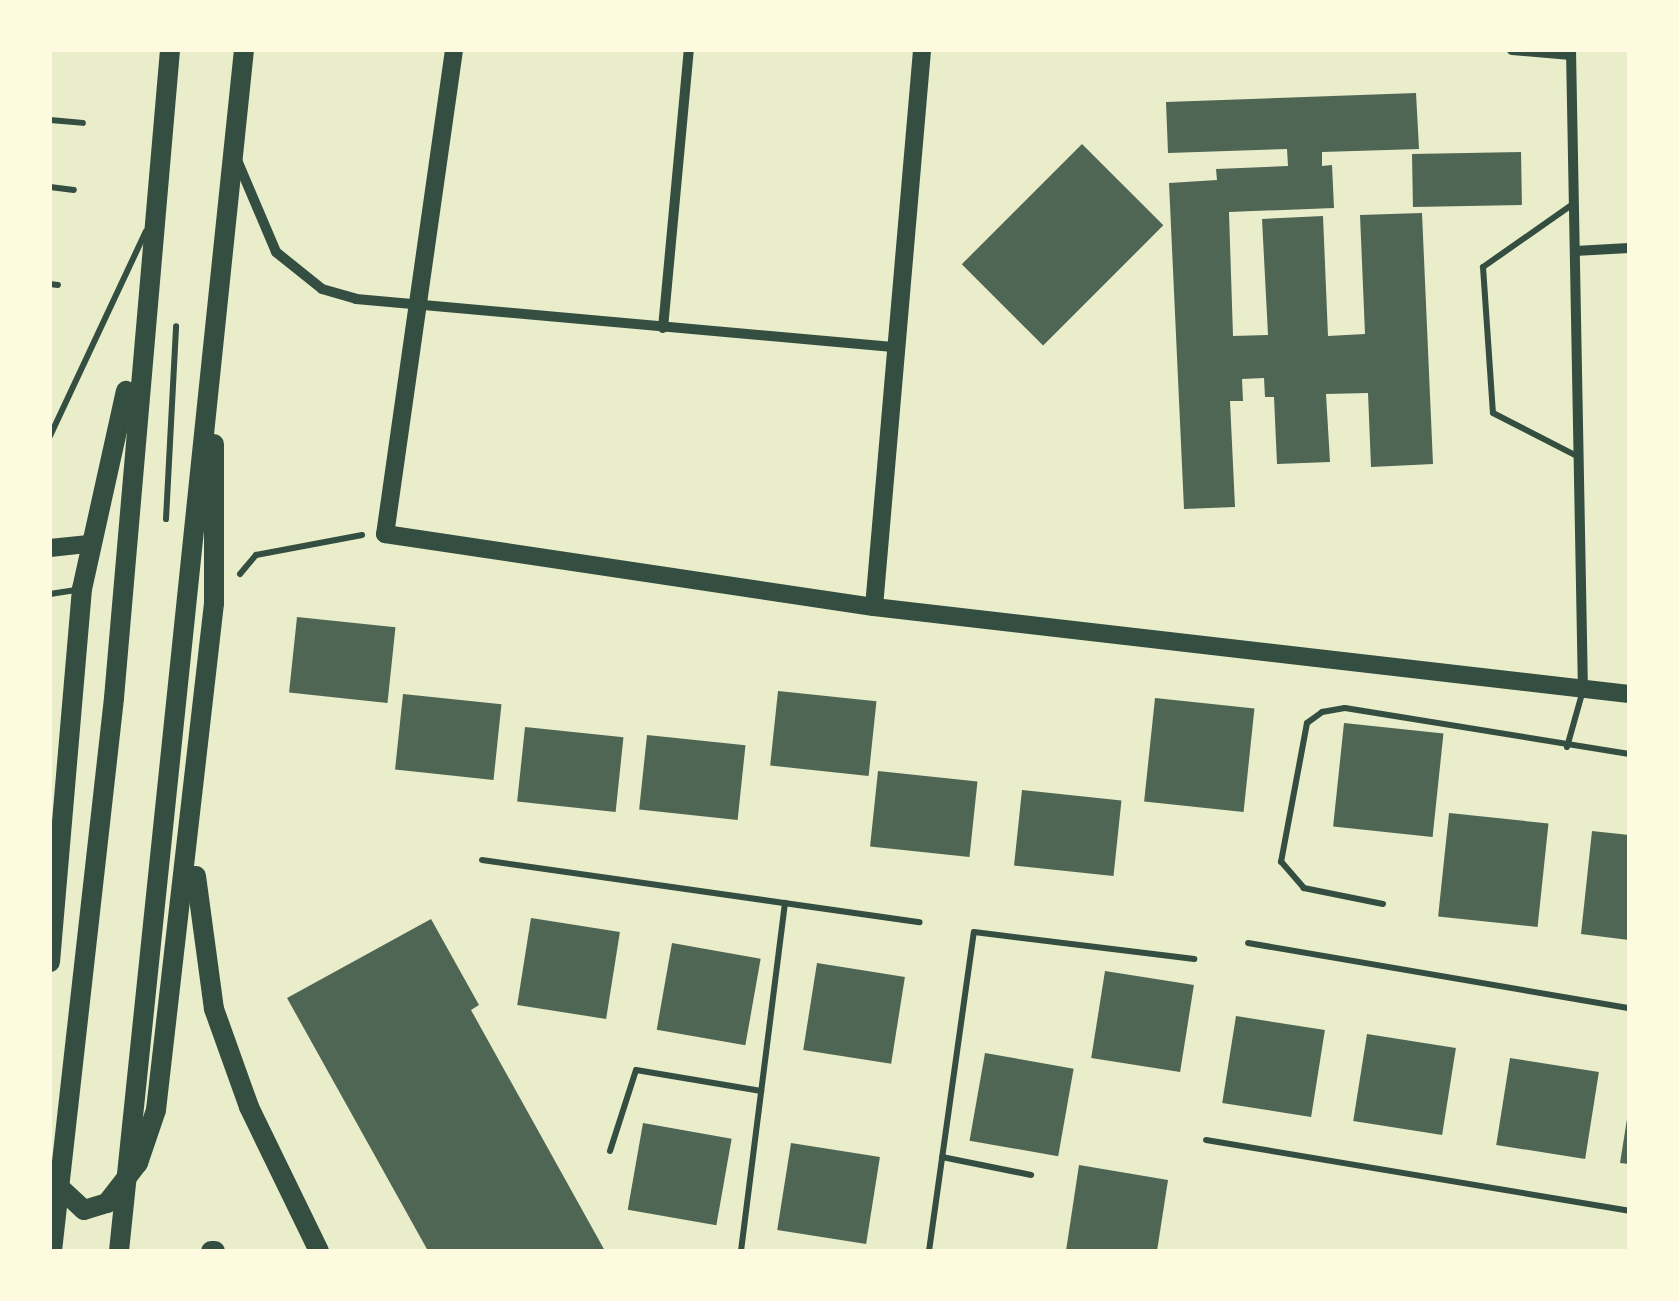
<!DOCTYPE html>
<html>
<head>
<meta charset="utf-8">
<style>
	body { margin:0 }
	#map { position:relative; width:1679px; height:1301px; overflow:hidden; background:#e9edc9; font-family:"IBM Plex Sans",sans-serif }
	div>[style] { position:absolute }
	.building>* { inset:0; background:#4f6655; transform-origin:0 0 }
	.path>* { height:6px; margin:-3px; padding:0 3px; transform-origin:3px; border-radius:3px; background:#344e41 }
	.service>* { height:6px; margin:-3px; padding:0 3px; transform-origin:3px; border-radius:3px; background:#344e41 }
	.minor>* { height:10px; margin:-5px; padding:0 5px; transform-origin:5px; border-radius:5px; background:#344e41 }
	.tertiary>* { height:18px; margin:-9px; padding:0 9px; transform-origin:9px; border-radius:9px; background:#344e41 }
	.primary>* { height:20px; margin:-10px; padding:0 10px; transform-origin:10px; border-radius:10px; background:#344e41 }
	span { translate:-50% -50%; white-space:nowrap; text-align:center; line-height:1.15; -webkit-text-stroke:10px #fefae0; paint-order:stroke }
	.frame { position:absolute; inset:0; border:52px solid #fefae0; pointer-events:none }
</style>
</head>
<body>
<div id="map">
	<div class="building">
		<div style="clip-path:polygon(1416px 93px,1419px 149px,1322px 152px,1322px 166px,1332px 165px,1334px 208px,1229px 212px,1233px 336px,1268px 335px,1262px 219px,1323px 216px,1328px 336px,1365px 334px,1360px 215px,1422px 213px,1433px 464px,1371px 467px,1368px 393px,1326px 394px,1330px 462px,1277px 464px,1274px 397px,1265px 397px,1264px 378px,1242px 379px,1243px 401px,1230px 401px,1235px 507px,1184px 509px,1169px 183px,1217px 180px,1216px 169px,1288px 166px,1287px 149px,1168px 153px,1166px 102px)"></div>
		<div style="left:1082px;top:144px;width:115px;height:170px;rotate:45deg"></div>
		<div style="left:1521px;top:152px;width:53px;height:109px;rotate:89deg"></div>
		<div style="left:297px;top:617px;width:99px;height:76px;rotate:6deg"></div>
		<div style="left:778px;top:691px;width:99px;height:75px;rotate:6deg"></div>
		<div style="left:403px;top:694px;width:99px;height:76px;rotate:6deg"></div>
		<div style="left:1155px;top:698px;width:100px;height:104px;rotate:6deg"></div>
		<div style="left:1344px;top:723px;width:100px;height:104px;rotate:6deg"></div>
		<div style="left:525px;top:727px;width:99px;height:75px;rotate:6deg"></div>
		<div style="left:647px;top:735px;width:99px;height:75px;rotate:6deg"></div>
		<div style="left:878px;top:771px;width:100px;height:76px;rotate:6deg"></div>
		<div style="left:1022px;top:790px;width:100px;height:76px;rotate:6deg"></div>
		<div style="left:1449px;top:813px;width:100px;height:104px;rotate:6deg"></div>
		<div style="clip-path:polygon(1592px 831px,1629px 835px,1629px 940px,1581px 934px)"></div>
		<div style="left:531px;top:918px;width:90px;height:88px;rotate:9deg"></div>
		<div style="clip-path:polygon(431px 919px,479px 1005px,471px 1010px,605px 1251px,428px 1251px,287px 998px)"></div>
		<div style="left:672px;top:943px;width:90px;height:88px;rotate:10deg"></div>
		<div style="left:817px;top:963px;width:89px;height:88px;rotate:9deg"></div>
		<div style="left:1105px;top:971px;width:90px;height:88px;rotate:9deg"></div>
		<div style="left:1236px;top:1016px;width:90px;height:88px;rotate:9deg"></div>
		<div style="left:1367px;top:1034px;width:90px;height:88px;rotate:9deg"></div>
		<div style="left:985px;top:1053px;width:90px;height:89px;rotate:10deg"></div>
		<div style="left:1510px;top:1058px;width:90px;height:88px;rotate:9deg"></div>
		<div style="clip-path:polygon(1627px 1119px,1629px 1120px,1629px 1164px,1620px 1163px)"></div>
		<div style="left:643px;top:1123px;width:90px;height:88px;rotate:10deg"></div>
		<div style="left:791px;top:1143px;width:90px;height:88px;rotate:9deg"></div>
		<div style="clip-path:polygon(1079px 1165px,1168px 1180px,1157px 1251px,1066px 1251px)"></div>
	</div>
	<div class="path">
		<div style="left:166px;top:519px;width:193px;rotate:-87deg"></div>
		<div style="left:240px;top:574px;width:25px;rotate:-50deg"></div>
		<div style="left:256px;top:555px;width:108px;rotate:-10.7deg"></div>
	</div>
	<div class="service">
		<div style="left:50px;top:120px;width:33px;rotate:5deg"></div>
		<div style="left:50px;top:187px;width:24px;rotate:7deg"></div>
		<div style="left:1573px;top:204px;width:110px;rotate:145deg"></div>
		<div style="left:1483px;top:267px;width:146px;rotate:86.1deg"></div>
		<div style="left:1493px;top:413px;width:94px;rotate:27.1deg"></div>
		<div style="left:50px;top:284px;width:8px;rotate:7deg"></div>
		<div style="left:50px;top:436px;width:226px;rotate:-64.9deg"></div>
		<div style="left:50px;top:594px;width:26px;rotate:-9deg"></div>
		<div style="left:1567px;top:747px;width:59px;rotate:-74.3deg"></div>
		<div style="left:482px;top:860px;width:442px;rotate:8.1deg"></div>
		<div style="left:1383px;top:904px;width:81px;rotate:-168.6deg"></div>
		<div style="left:1304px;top:888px;width:35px;rotate:-131deg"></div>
		<div style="left:1281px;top:862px;width:141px;rotate:-79.4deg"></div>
		<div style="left:1307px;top:723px;width:19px;rotate:-36deg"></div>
		<div style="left:1322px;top:712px;width:23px;rotate:-10deg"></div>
		<div style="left:1345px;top:708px;width:288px;rotate:9.2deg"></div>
		<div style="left:1248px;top:943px;width:387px;rotate:9.7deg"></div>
		<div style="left:1206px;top:1140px;width:429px;rotate:9.5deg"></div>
		<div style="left:610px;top:1151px;width:85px;rotate:-72.2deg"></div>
		<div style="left:636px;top:1070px;width:127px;rotate:9.5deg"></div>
		<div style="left:942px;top:1157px;width:91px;rotate:11.4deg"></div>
		<div style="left:741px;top:1251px;width:351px;rotate:-82.8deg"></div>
		<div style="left:929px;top:1251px;width:322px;rotate:-82deg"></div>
		<div style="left:974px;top:932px;width:222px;rotate:7deg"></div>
	</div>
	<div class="minor">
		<div style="left:1512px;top:50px;width:59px;rotate:4.8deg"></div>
		<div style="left:1571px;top:50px;width:640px;rotate:88.93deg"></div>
		<div style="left:237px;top:160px;width:100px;rotate:67deg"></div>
		<div style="left:276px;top:252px;width:59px;rotate:38.8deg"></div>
		<div style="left:322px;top:289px;width:35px;rotate:16deg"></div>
		<div style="left:356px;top:299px;width:539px;rotate:5.11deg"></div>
		<div style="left:1575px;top:251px;width:54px;rotate:-3.2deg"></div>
		<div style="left:663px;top:328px;width:279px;rotate:-84.7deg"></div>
	</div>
	<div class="tertiary">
		<div style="left:454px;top:50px;width:489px;rotate:98.1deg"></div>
		<div style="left:385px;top:534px;width:494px;rotate:8.5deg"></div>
		<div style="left:874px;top:607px;width:760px;rotate:6.57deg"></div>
		<div style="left:50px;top:548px;width:39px;rotate:-6deg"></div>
		<div style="left:874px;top:607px;width:559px;rotate:-85.07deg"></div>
	</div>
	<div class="primary">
		<div style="left:196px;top:876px;width:134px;rotate:82.3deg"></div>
		<div style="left:214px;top:1009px;width:104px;rotate:70.3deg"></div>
		<div style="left:249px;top:1107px;width:160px;rotate:64.1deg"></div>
		<div style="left:50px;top:962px;width:374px;rotate:-85.1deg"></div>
		<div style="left:82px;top:589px;width:203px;rotate:-77.5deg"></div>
		<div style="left:56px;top:1184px;width:38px;rotate:43deg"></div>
		<div style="left:84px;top:1210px;width:24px;rotate:-17deg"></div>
		<div style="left:107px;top:1203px;width:51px;rotate:-52.2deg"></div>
		<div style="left:138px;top:1163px;width:56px;rotate:-71.2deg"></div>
		<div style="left:156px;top:1110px;width:510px;rotate:-83.47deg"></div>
		<div style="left:214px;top:603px;width:159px;rotate:-90deg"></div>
		<div style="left:52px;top:1251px;width:556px;rotate:-83.6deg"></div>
		<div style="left:114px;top:698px;width:650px;rotate:-85.06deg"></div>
		<div style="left:119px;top:1251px;width:1207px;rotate:-84.06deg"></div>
		<div style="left:211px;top:1251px;width:4px"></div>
	</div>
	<div class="frame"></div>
</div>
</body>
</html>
